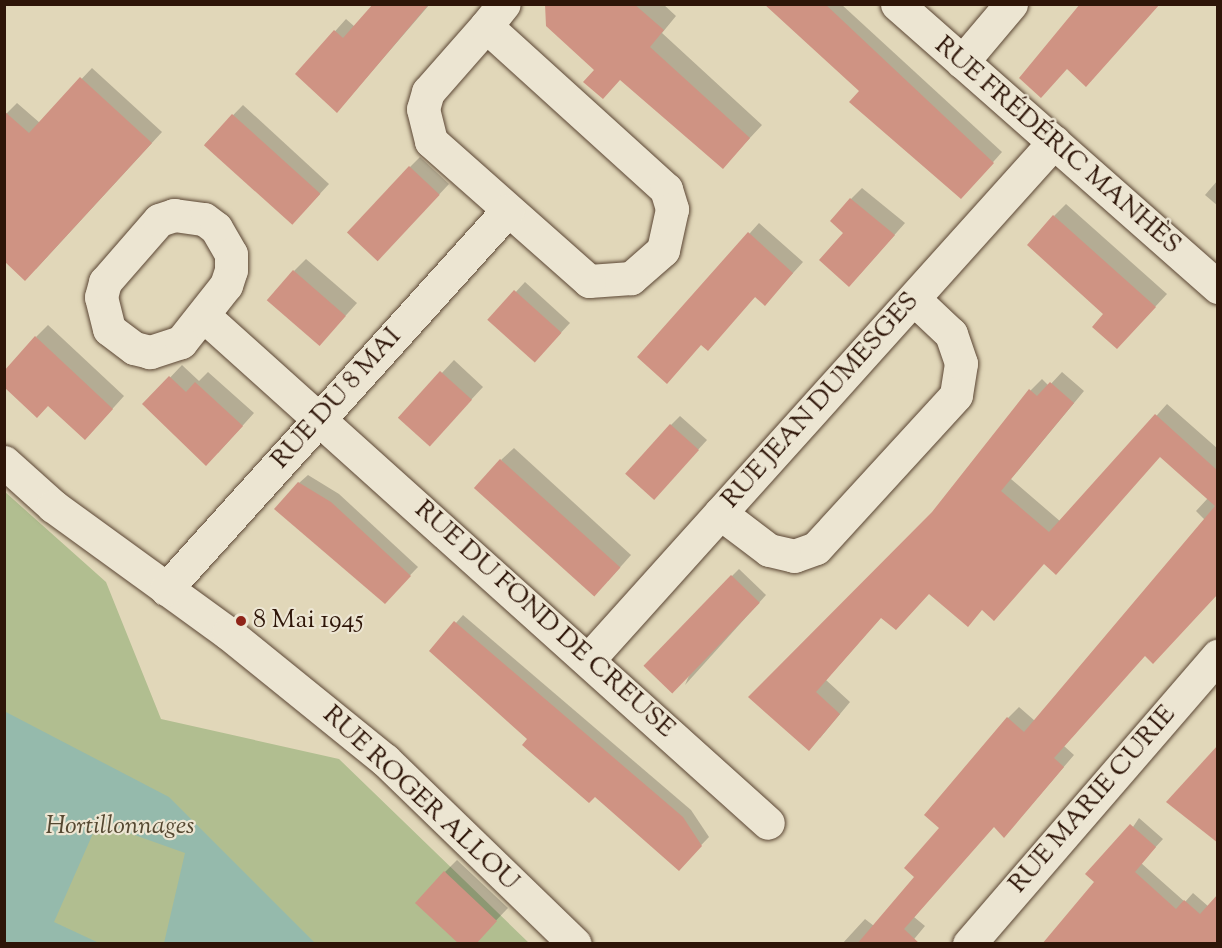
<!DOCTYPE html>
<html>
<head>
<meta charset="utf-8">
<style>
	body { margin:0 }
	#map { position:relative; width:1222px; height:948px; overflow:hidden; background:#e1d7b9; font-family:"Sorts Mill Goudy",serif }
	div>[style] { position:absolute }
	.green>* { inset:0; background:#b1be90 }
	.water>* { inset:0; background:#95baac }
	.shadow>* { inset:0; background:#0003 }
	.building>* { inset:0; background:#cf9383; transform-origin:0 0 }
	.roads { filter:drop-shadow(0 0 2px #5b4634) drop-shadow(0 0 2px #5b4634) }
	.minor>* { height:33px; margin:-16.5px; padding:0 16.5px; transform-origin:16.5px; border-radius:16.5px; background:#ece5d2 }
	.dots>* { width:16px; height:16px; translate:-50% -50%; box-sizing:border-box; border:3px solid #ece5d2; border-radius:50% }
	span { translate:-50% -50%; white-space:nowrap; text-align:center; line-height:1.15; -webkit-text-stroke:4.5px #ece5d2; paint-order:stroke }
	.street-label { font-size:26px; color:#2e1508 }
	.poi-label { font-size:26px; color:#2e1508 }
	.left { translate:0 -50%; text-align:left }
	.park-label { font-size:26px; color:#554831; font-style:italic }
	.frame { position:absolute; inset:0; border:6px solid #2e1508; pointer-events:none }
</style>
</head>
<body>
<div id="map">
	<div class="green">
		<div style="clip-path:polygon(4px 491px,106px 582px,161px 719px,339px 759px,529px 943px,5px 943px)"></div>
	</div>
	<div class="water">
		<div style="clip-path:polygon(4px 711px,169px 797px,315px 943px,164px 943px,185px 853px,98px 822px,54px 922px,99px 943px,5px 943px)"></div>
	</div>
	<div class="shadow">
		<div style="clip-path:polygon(376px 4px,430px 4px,348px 99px,297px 74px,346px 19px,355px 27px)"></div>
		<div style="clip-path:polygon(551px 4px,663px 4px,676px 16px,662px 33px,762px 125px,735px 154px,621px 78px,597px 70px)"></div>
		<div style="clip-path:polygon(771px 4px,841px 4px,1002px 152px,970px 188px)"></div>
		<div style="clip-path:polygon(92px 68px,162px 132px,36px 269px,4px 116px,17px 103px,40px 123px)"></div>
		<div style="clip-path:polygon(243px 105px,329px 184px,303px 212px,205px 144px)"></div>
		<div style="clip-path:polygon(420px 157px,449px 184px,389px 248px,410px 167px)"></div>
		<div style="clip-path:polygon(1218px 180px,1218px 206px,1205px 195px)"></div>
		<div style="clip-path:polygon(862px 188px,905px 223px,860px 274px,845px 233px,851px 199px)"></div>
		<div style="clip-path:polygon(1066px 204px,1167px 294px,1129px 335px,1106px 314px,1054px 216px)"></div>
		<div style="clip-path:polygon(759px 223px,803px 262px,775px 293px,756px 296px,702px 344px,639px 357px)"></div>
		<div style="clip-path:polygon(306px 259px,357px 303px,330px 333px,294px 271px)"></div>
		<div style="clip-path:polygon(525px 282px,570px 323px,543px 352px,490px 320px)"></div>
		<div style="clip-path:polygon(48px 325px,124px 396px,97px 426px,36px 337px)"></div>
		<div style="clip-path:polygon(454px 360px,483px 387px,441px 432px,400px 418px)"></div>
		<div style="clip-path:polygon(182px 365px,199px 381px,208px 372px,254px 413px,218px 453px,145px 404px)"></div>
		<div style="clip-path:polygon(1062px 372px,1084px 391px,1011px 479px,1061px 522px,1167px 404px,1218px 449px,1218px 572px,1064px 746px,1074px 755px,1015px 824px,994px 826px,914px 917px,925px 926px,910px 944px,842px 944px,865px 919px,874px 926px,917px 877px,1008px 718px,1019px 707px,1035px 721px,1205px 520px,1196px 511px,1208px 498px,1160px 456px,983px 609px,930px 593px,882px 616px,826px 680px,850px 702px,820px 738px,751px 697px,934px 513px,1031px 390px,1042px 379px,1049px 386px)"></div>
		<div style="clip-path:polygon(680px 416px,707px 440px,663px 488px,671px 425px)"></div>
		<div style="clip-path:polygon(514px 448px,631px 555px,608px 581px,501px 460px)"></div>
		<div style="clip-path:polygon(308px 475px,339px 494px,418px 567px,392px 594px,299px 483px)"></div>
		<div style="clip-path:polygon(739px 569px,766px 595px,685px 685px,732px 576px)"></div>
		<div style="clip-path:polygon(463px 615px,691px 810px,709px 837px,686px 861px,431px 651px)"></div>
		<div style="clip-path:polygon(1139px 818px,1163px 839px,1141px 863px,1185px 902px,1193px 893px,1209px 907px,1218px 944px,1096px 882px)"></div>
		<div style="clip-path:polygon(457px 860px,508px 908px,484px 933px,445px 872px)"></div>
	</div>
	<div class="building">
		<div style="clip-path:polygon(373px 4px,429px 4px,337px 113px,295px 74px,334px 30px,343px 38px)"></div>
		<div style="clip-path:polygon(545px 4px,634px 4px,664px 30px,650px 47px,750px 138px,723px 169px,620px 80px,603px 99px,583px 82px,594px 70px,546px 26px)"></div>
		<div style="clip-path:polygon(764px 4px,825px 4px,994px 163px,961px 199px,849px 102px,859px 91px)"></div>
		<div style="clip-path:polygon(1080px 4px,1160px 4px,1086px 87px,1067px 69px,1041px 98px,1019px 78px)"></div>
		<div style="clip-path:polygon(80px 77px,152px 143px,25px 281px,4px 261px,4px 111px,29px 133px)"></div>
		<div style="left:232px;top:114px;width:119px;height:42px;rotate:42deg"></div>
		<div style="left:409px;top:166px;width:42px;height:91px;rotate:43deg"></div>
		<div style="clip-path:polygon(850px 198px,895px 235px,849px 287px,819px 260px,843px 233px,830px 221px)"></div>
		<div style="clip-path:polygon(1053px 215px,1156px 307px,1117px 349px,1092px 327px,1103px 314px,1027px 245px)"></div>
		<div style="clip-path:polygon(748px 232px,793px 273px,765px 306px,755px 297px,708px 351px,701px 345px,667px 384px,637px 357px)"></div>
		<div style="left:293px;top:270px;width:70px;height:40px;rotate:41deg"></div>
		<div style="left:514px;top:290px;width:64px;height:40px;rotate:42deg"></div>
		<div style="clip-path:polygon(35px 336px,113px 409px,85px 440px,48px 406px,37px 418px,4px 387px,4px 371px)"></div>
		<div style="left:440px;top:371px;width:43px;height:63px;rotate:42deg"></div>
		<div style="clip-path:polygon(169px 376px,186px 392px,195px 382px,243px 426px,206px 466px,142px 404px)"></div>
		<div style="clip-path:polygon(1050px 382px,1074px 403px,1001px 491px,1049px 532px,1155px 414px,1218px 471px,1218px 594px,1153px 664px,1145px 656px,1054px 758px,1064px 767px,1004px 838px,994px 827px,904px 929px,920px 944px,857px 944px,914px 877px,904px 868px,939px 828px,924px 815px,1007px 717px,1024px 732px,1215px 506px,1160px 457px,1056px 575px,1044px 564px,994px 621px,982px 610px,968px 627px,929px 594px,896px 630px,881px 618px,816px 692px,840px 714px,809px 751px,748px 697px,932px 512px,1029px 389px,1037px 396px)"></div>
		<div style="left:670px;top:424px;width:39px;height:67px;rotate:42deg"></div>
		<div style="left:500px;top:459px;width:162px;height:39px;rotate:42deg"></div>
		<div style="clip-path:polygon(298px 482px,331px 502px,411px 576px,385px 604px,274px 509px)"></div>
		<div style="left:731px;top:575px;width:40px;height:126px;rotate:44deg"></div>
		<div style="clip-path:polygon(454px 621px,683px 817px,702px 846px,679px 871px,595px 797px,589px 803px,522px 745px,527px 739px,429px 651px)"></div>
		<div style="clip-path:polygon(1218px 745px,1218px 843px,1166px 802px)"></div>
		<div style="clip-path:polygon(1130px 824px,1156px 847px,1135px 872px,1176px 909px,1184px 900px,1200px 914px,1218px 894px,1218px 944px,1042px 944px,1094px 882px,1085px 874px)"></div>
		<div style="clip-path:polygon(444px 871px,497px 921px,476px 944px,459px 944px,415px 903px)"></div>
	</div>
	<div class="roads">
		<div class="minor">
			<div style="left:897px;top:4px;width:428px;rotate:41.4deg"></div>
			<div style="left:486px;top:26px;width:243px;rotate:42.2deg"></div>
			<div style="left:666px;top:189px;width:21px;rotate:73deg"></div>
			<div style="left:672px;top:209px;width:42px;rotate:102.4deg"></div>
			<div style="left:663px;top:250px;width:43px;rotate:138.8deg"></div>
			<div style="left:631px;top:278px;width:42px;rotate:175.9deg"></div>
			<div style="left:589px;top:281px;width:211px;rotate:-138.5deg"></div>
			<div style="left:431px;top:141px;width:33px;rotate:-104deg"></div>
			<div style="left:423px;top:109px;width:18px;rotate:-74deg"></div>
			<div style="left:428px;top:92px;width:88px;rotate:-48.7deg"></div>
			<div style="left:486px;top:26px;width:28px;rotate:-51deg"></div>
			<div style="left:962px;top:62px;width:76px;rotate:-49.8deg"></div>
			<div style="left:174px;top:215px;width:30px;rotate:8deg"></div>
			<div style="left:204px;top:219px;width:15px;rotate:37deg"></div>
			<div style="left:216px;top:228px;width:30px;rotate:60deg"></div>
			<div style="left:231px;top:254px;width:16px;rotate:90deg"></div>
			<div style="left:231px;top:270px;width:16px;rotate:108deg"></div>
			<div style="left:226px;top:285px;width:73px;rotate:128.3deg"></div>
			<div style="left:181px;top:342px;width:33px;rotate:162deg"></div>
			<div style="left:150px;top:352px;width:16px;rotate:-166deg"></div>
			<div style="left:134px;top:348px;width:31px;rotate:-143deg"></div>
			<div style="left:109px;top:329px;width:33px;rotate:-104deg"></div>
			<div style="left:101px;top:297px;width:16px;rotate:-75deg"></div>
			<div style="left:105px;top:282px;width:82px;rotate:-48.9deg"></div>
			<div style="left:159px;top:220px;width:16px;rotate:-18deg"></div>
			<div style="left:204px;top:316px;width:758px;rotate:41.95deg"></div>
			<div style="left:4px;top:462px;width:66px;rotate:41.9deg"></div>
			<div style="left:53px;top:506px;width:216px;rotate:36deg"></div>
			<div style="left:228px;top:633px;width:202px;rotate:39deg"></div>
			<div style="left:385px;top:760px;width:264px;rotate:44.1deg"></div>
			<div style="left:720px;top:513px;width:61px;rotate:37.1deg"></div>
			<div style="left:769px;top:550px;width:26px;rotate:13deg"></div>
			<div style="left:794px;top:556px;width:23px;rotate:-20deg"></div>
			<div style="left:816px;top:548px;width:207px;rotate:-47.5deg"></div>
			<div style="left:956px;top:395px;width:32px;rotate:-81deg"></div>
			<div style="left:961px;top:363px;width:31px;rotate:-109deg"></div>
			<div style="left:951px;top:334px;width:51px;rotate:-136.6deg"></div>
			<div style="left:166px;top:589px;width:510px;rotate:-47.94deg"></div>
			<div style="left:588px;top:660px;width:697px;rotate:-48.03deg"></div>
			<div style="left:969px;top:944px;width:381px;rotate:-49.2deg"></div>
		</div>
	</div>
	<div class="dots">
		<div style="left:241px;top:621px;background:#8f2418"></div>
	</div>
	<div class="street-label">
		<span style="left:1057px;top:146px;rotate:41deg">RUE FRÉDÉRIC MANHÈS</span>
		<span style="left:337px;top:399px;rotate:-48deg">RUE DU 8 MAI</span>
		<span style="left:821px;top:401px;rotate:-48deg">RUE JEAN DUMESGES</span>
		<span style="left:544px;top:620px;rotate:42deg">RUE DU FOND DE CREUSE</span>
		<span style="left:420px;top:799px;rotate:43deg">RUE ROGER ALLOU</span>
		<span style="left:1093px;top:800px;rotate:-49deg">RUE MARIE CURIE</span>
	</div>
	<div class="poi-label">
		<span class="left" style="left:253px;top:621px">8 Mai 1945</span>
	</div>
	<div class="park-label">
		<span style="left:120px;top:827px">Hortillonnages</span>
	</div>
	<div class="frame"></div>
</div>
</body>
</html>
